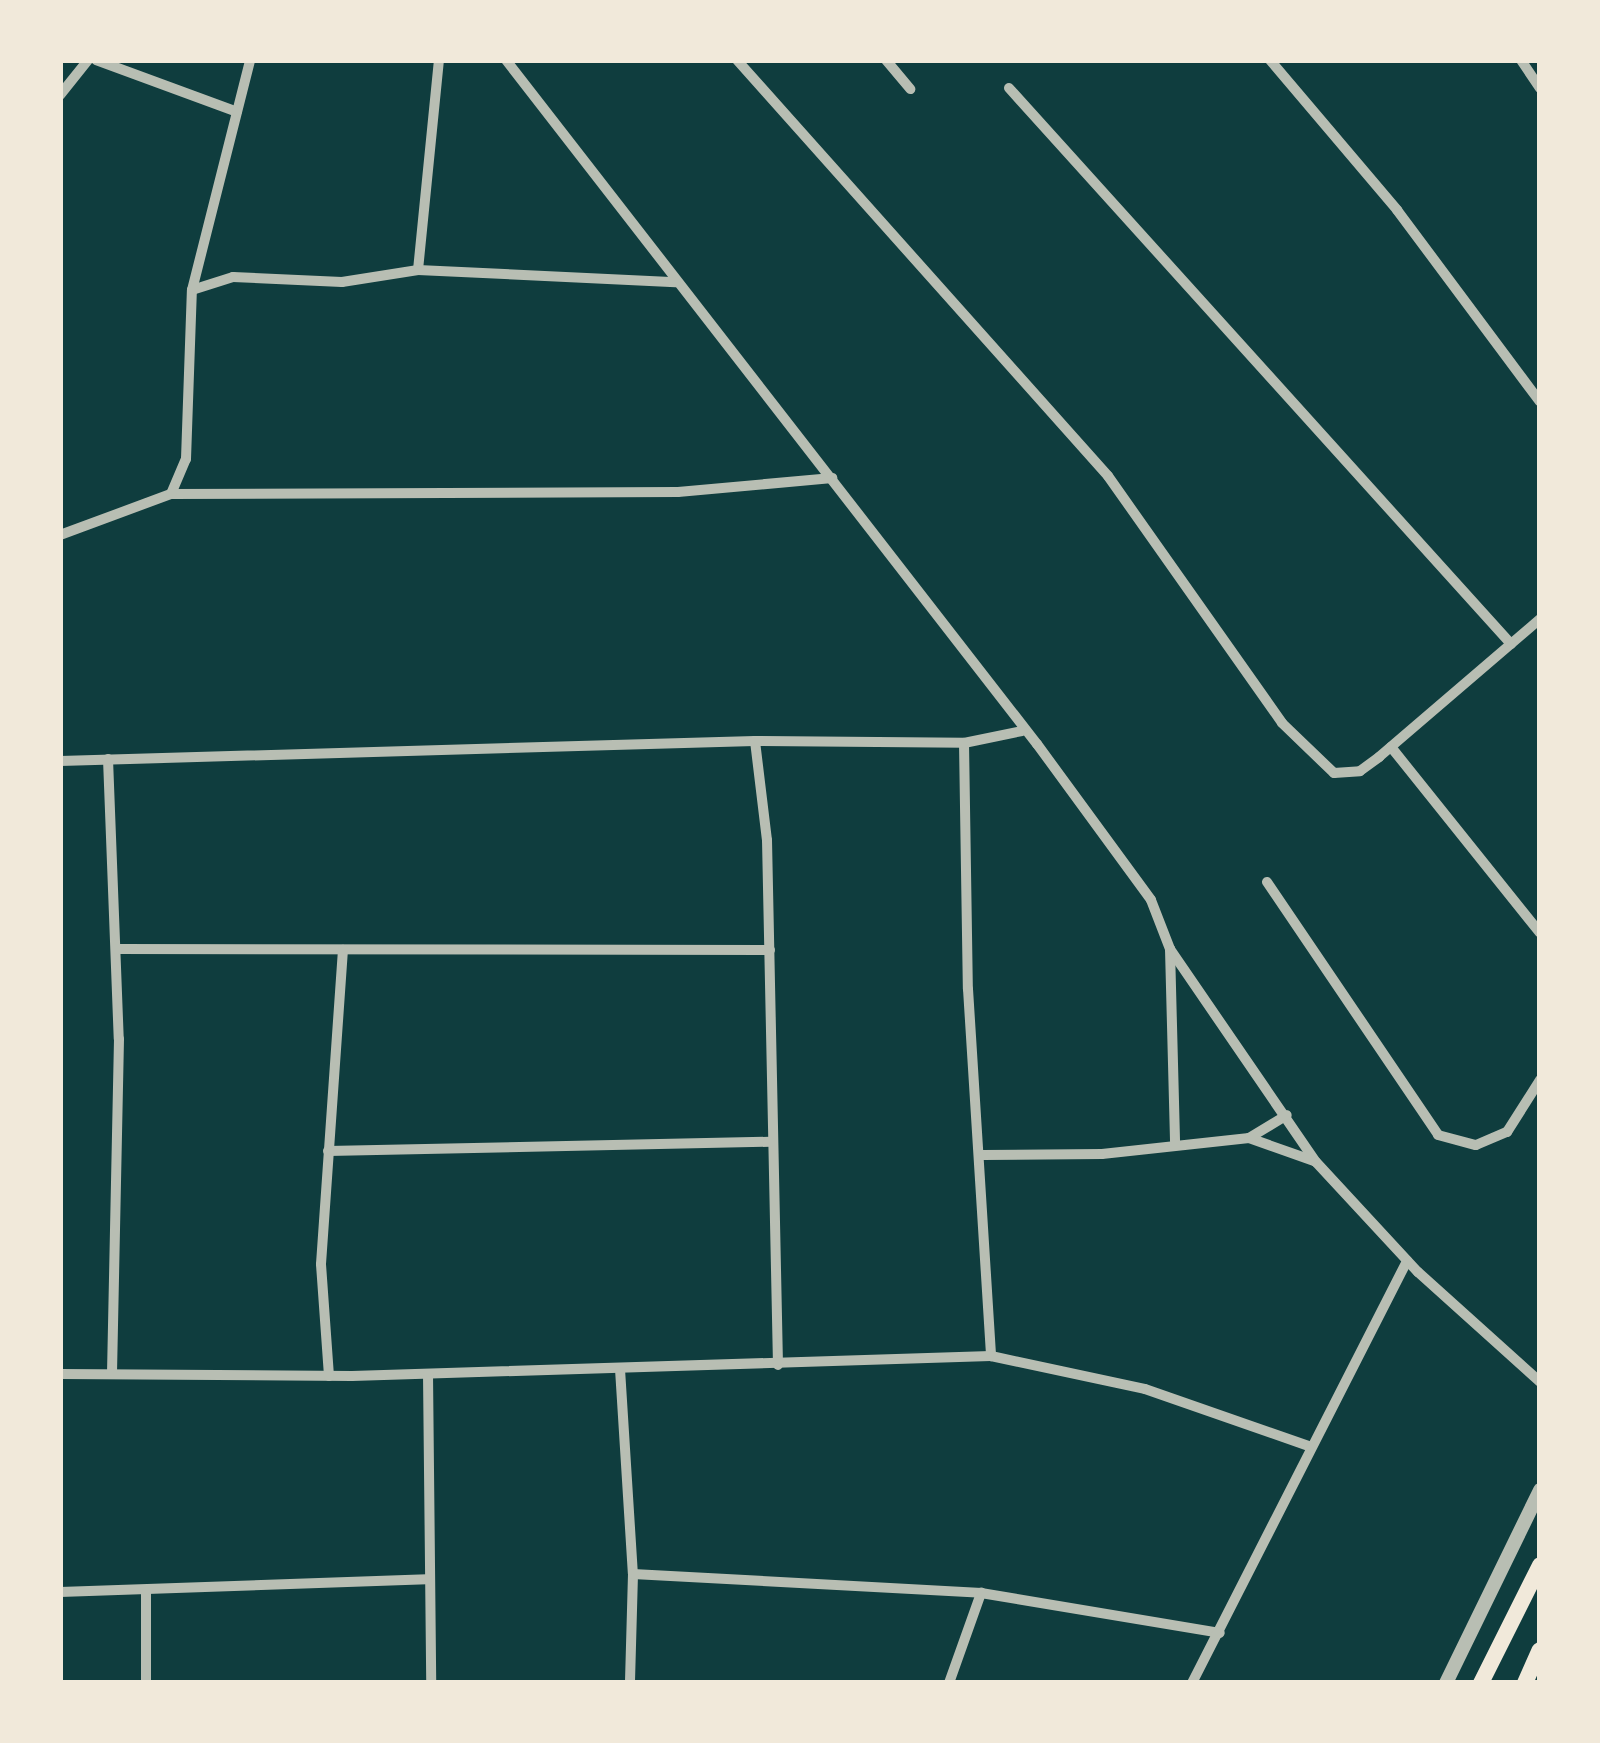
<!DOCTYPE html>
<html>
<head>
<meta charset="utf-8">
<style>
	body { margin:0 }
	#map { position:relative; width:1600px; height:1743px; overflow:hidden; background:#0f3d3e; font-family:"DM Sans",sans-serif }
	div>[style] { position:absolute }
	.minor>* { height:10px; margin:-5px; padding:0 5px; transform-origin:5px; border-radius:5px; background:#b8beb3 }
	.tertiary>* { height:14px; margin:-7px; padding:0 7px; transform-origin:7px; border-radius:7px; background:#b8beb3 }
	.primary>* { height:16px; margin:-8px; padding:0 8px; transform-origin:8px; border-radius:8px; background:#f1e9da }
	span { translate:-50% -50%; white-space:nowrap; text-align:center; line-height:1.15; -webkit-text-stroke:12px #f1e9da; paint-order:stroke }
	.frame { position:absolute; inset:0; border:63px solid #f1e9da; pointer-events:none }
</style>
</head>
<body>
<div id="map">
	<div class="minor">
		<div style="left:96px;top:60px;width:150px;rotate:20.2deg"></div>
		<div style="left:506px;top:60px;width:866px;rotate:52.18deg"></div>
		<div style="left:1037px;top:744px;width:193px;rotate:53.8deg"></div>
		<div style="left:1151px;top:900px;width:53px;rotate:68.8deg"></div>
		<div style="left:1170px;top:949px;width:258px;rotate:55.6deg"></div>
		<div style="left:1316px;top:1162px;width:150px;rotate:47.2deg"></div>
		<div style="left:1418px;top:1272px;width:164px;rotate:42deg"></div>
		<div style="left:737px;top:60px;width:557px;rotate:48.27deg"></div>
		<div style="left:1108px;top:476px;width:302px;rotate:54.8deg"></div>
		<div style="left:1282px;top:723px;width:72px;rotate:43.9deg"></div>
		<div style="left:1334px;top:773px;width:26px;rotate:-4deg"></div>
		<div style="left:1360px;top:771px;width:24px;rotate:-36deg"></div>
		<div style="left:1379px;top:757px;width:212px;rotate:-40.6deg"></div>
		<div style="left:886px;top:60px;width:38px;rotate:50deg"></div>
		<div style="left:1270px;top:60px;width:197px;rotate:49.7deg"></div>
		<div style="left:1397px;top:210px;width:239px;rotate:53.3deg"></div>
		<div style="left:1521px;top:60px;width:34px;rotate:56deg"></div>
		<div style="left:1009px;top:88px;width:749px;rotate:47.92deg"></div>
		<div style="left:60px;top:95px;width:45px;rotate:-51.3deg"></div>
		<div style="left:418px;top:270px;width:211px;rotate:-84.3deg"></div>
		<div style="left:192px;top:290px;width:43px;rotate:-17.6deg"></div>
		<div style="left:233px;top:277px;width:109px;rotate:2.6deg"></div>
		<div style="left:342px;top:282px;width:77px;rotate:-9deg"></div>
		<div style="left:418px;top:270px;width:258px;rotate:2.7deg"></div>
		<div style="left:171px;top:494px;width:507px;rotate:-0.23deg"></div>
		<div style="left:678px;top:492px;width:155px;rotate:-5.2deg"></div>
		<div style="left:60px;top:535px;width:118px;rotate:-20.3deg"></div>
		<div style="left:171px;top:494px;width:38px;rotate:-67deg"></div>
		<div style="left:186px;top:459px;width:169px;rotate:-88deg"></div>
		<div style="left:192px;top:290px;width:237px;rotate:-75.8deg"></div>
		<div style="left:755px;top:741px;width:100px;rotate:83.1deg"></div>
		<div style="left:767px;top:840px;width:525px;rotate:88.8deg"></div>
		<div style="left:964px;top:743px;width:246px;rotate:89.1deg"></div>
		<div style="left:968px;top:989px;width:368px;rotate:86.4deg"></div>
		<div style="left:1391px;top:747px;width:238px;rotate:51.3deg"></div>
		<div style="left:108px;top:759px;width:280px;rotate:87.8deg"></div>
		<div style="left:119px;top:1039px;width:335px;rotate:91.2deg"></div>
		<div style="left:60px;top:761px;width:695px;rotate:-1.65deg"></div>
		<div style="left:755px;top:741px;width:209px;rotate:0.5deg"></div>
		<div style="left:964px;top:743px;width:59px;rotate:-11.7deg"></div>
		<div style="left:1267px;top:882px;width:305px;rotate:55.9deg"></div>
		<div style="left:1438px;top:1135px;width:39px;rotate:15deg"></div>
		<div style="left:1476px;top:1145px;width:34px;rotate:-23deg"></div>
		<div style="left:1507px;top:1132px;width:62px;rotate:-57.6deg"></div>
		<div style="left:117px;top:949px;width:653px;rotate:0.09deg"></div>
		<div style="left:1170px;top:949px;width:195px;rotate:88.5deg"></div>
		<div style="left:1249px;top:1138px;width:69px;rotate:19.5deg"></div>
		<div style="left:328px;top:1151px;width:442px;rotate:-1.2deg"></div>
		<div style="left:983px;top:1155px;width:119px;rotate:-0.5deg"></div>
		<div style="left:1102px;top:1154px;width:148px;rotate:-6.2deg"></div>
		<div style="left:1249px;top:1138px;width:44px;rotate:-31.2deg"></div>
		<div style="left:620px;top:1369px;width:205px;rotate:86.4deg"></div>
		<div style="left:633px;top:1574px;width:109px;rotate:91.6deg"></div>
		<div style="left:60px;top:1374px;width:292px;rotate:0.4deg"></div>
		<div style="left:352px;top:1376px;width:639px;rotate:-1.79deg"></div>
		<div style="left:991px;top:1356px;width:157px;rotate:12.1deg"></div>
		<div style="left:1145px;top:1389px;width:174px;rotate:19.2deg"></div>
		<div style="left:428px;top:1374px;width:309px;rotate:89.4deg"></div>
		<div style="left:329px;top:1376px;width:112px;rotate:-94.1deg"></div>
		<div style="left:321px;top:1264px;width:315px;rotate:-86deg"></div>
		<div style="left:633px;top:1574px;width:349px;rotate:3.1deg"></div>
		<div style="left:981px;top:1593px;width:242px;rotate:9.5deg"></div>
		<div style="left:146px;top:1591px;width:92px;rotate:90deg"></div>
		<div style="left:60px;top:1592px;width:367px;rotate:-2deg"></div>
		<div style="left:949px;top:1683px;width:96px;rotate:-70.4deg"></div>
		<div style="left:1192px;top:1683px;width:474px;rotate:-63deg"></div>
	</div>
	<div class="tertiary">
		<div style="left:1446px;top:1683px;width:215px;rotate:-64deg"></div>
	</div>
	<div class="primary">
		<div style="left:1481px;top:1683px;width:132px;rotate:-63.4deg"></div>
		<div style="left:1525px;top:1683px;width:36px;rotate:-66deg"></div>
	</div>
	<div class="frame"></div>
</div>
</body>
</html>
